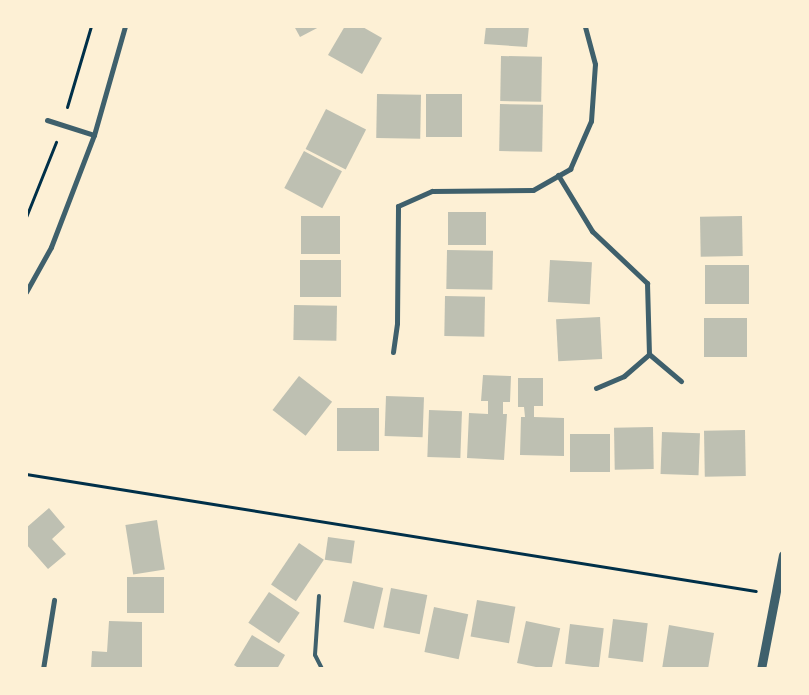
<!DOCTYPE html>
<html>
<head>
<meta charset="utf-8">
<style>
	body { margin:0 }
	#map { position:relative; width:809px; height:695px; overflow:hidden; background:#fdf0d5; font-family:"Libre Baskerville",serif }
	div>[style] { position:absolute }
	.building>* { inset:0; background:#bec0b2; transform-origin:0 0 }
	.path>* { height:3px; margin:-1.5px; padding:0 1.5px; transform-origin:1.5px; border-radius:1.5px; background:#003049 }
	.service>* { height:4px; margin:-2px; padding:0 2px; transform-origin:2px; border-radius:2px; background:#3f606c }
	.minor>* { height:5px; margin:-2.5px; padding:0 2.5px; transform-origin:2.5px; border-radius:2.5px; background:#3f606c }
	.tertiary>* { height:9px; margin:-4.5px; padding:0 4.5px; transform-origin:4.5px; border-radius:4.5px; background:#3f606c }
	span { translate:-50% -50%; white-space:nowrap; text-align:center; line-height:1.15; -webkit-text-stroke:4.5px #fdf0d5; paint-order:stroke }
	.frame { position:absolute; inset:0; border:28px solid #fdf0d5; pointer-events:none }
</style>
</head>
<body>
<div id="map">
	<div class="building">
		<div style="clip-path:polygon(294px 26px,321px 26px,300px 37px)"></div>
		<div style="clip-path:polygon(345px 26px,361px 26px,382px 38px,362px 74px,328px 55px)"></div>
		<div style="clip-path:polygon(486px 26px,529px 26px,527px 47px,484px 44px)"></div>
		<div style="left:501px;top:56px;width:41px;height:45px;rotate:1deg"></div>
		<div style="left:377px;top:94px;width:44px;height:44px;rotate:1deg"></div>
		<div style="left:426px;top:94px;width:36px;height:43px"></div>
		<div style="left:500px;top:104px;width:43px;height:47px;rotate:1deg"></div>
		<div style="left:326px;top:109px;width:45px;height:45px;rotate:27deg"></div>
		<div style="left:304px;top:151px;width:43px;height:42px;rotate:28deg"></div>
		<div style="left:448px;top:212px;width:38px;height:33px"></div>
		<div style="left:301px;top:216px;width:39px;height:38px"></div>
		<div style="left:742px;top:216px;width:40px;height:42px;rotate:89deg"></div>
		<div style="left:447px;top:250px;width:46px;height:39px;rotate:1deg"></div>
		<div style="left:300px;top:260px;width:41px;height:37px"></div>
		<div style="left:550px;top:260px;width:42px;height:42px;rotate:3deg"></div>
		<div style="left:705px;top:265px;width:44px;height:39px"></div>
		<div style="left:445px;top:296px;width:40px;height:40px;rotate:1deg"></div>
		<div style="left:294px;top:305px;width:43px;height:35px;rotate:1deg"></div>
		<div style="left:600px;top:317px;width:42px;height:44px;rotate:87deg"></div>
		<div style="left:704px;top:318px;width:43px;height:39px"></div>
		<div style="clip-path:polygon(483px 375px,511px 376px,510px 402px,503px 402px,503px 414px,507px 414px,504px 460px,467px 458px,469px 413px,488px 414px,488px 401px,481px 401px)"></div>
		<div style="left:299px;top:376px;width:42px;height:43px;rotate:38deg"></div>
		<div style="clip-path:polygon(518px 378px,543px 378px,543px 406px,534px 406px,534px 417px,564px 418px,564px 456px,520px 455px,521px 417px,525px 417px,524px 407px,518px 407px)"></div>
		<div style="left:386px;top:396px;width:38px;height:40px;rotate:2deg"></div>
		<div style="left:379px;top:408px;width:43px;height:42px;rotate:90deg"></div>
		<div style="left:429px;top:410px;width:33px;height:47px;rotate:2deg"></div>
		<div style="left:653px;top:427px;width:42px;height:39px;rotate:89deg"></div>
		<div style="left:745px;top:430px;width:46px;height:41px;rotate:89deg"></div>
		<div style="left:662px;top:432px;width:38px;height:42px;rotate:2deg"></div>
		<div style="left:570px;top:434px;width:40px;height:38px"></div>
		<div style="clip-path:polygon(49px 508px,65px 527px,52px 539px,66px 554px,48px 569px,26px 544px,26px 528px)"></div>
		<div style="left:157px;top:520px;width:50px;height:32px;rotate:81deg"></div>
		<div style="left:328px;top:537px;width:27px;height:23px;rotate:8deg"></div>
		<div style="left:299px;top:543px;width:30px;height:50px;rotate:34deg"></div>
		<div style="left:164px;top:577px;width:36px;height:37px;rotate:90deg"></div>
		<div style="left:353px;top:581px;width:31px;height:42px;rotate:13deg"></div>
		<div style="left:391px;top:588px;width:37px;height:40px;rotate:11deg"></div>
		<div style="left:269px;top:592px;width:37px;height:37px;rotate:34deg"></div>
		<div style="left:477px;top:600px;width:39px;height:37px;rotate:10deg"></div>
		<div style="left:434px;top:607px;width:35px;height:46px;rotate:12deg"></div>
		<div style="left:613px;top:619px;width:35px;height:39px;rotate:7deg"></div>
		<div style="clip-path:polygon(109px 621px,142px 622px,142px 669px,91px 669px,92px 651px,107px 652px)"></div>
		<div style="left:526px;top:621px;width:35px;height:43px;rotate:12deg"></div>
		<div style="left:570px;top:624px;width:34px;height:40px;rotate:7deg"></div>
		<div style="clip-path:polygon(669px 625px,714px 633px,708px 669px,662px 669px)"></div>
		<div style="clip-path:polygon(252px 635px,285px 655px,277px 669px,240px 669px,234px 665px)"></div>
	</div>
	<div class="path">
		<div style="left:67px;top:107px;width:84px;rotate:-73.5deg"></div>
		<div style="left:26px;top:217px;width:81px;rotate:-68.2deg"></div>
		<div style="left:26px;top:474px;width:739px;rotate:9.11deg"></div>
	</div>
	<div class="service">
		<div style="left:319px;top:596px;width:59px;rotate:93.9deg"></div>
		<div style="left:315px;top:655px;width:16px;rotate:63deg"></div>
	</div>
	<div class="minor">
		<div style="left:47px;top:120px;width:49px;rotate:17.7deg"></div>
		<div style="left:558px;top:175px;width:66px;rotate:58.7deg"></div>
		<div style="left:592px;top:231px;width:76px;rotate:43.4deg"></div>
		<div style="left:647px;top:283px;width:71px;rotate:88.4deg"></div>
		<div style="left:649px;top:354px;width:42px;rotate:40.2deg"></div>
		<div style="left:26px;top:292px;width:51px;rotate:-60.9deg"></div>
		<div style="left:51px;top:247px;width:120px;rotate:-69deg"></div>
		<div style="left:94px;top:135px;width:113px;rotate:-74.1deg"></div>
		<div style="left:393px;top:352px;width:29px;rotate:-82deg"></div>
		<div style="left:397px;top:323px;width:117px;rotate:-89.5deg"></div>
		<div style="left:398px;top:206px;width:37px;rotate:-24deg"></div>
		<div style="left:432px;top:191px;width:101px;rotate:-0.6deg"></div>
		<div style="left:533px;top:190px;width:43px;rotate:-29.6deg"></div>
		<div style="left:570px;top:169px;width:52px;rotate:-66.4deg"></div>
		<div style="left:591px;top:121px;width:57px;rotate:-86deg"></div>
		<div style="left:595px;top:64px;width:39px;rotate:-105deg"></div>
		<div style="left:596px;top:388px;width:30px;rotate:-23deg"></div>
		<div style="left:624px;top:376px;width:33px;rotate:-41deg"></div>
		<div style="left:43px;top:669px;width:70px;rotate:-80.9deg"></div>
	</div>
	<div class="tertiary">
		<div style="left:761px;top:669px;width:116px;rotate:-79.1deg"></div>
	</div>
	<div class="frame"></div>
</div>
</body>
</html>
